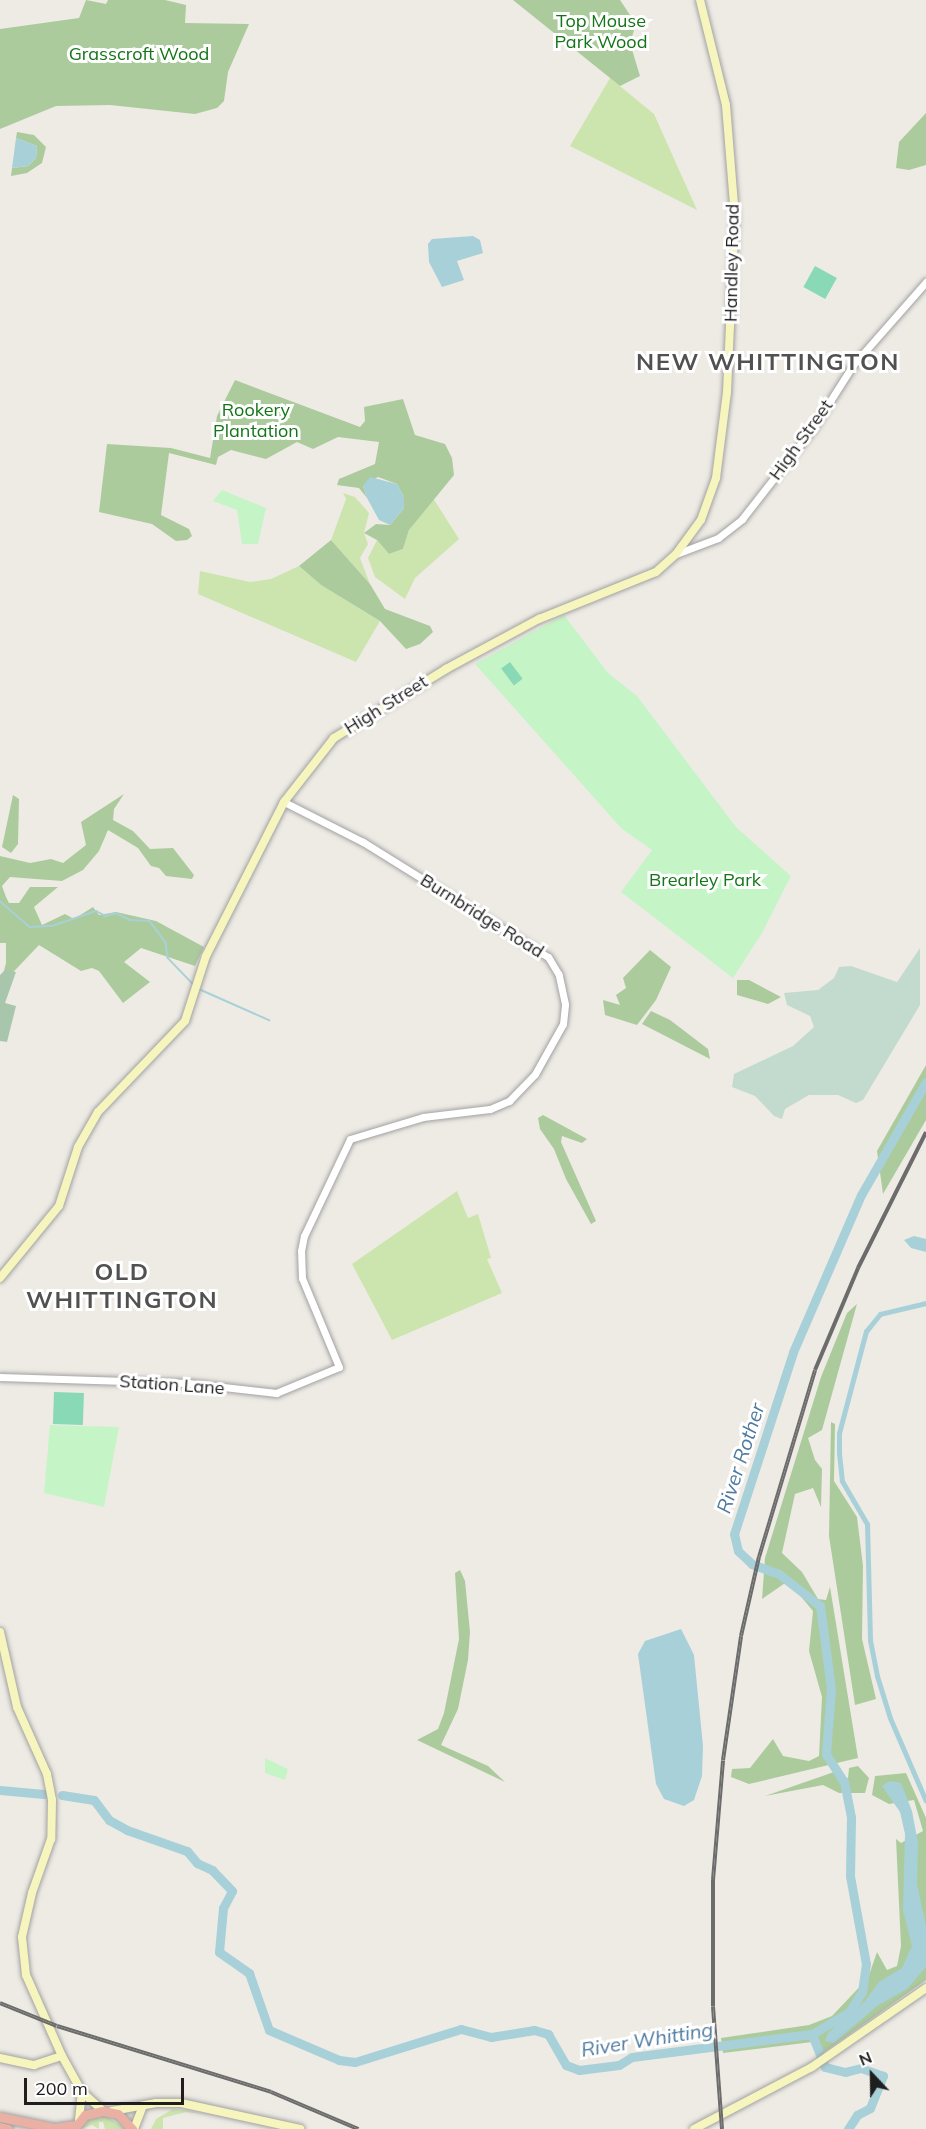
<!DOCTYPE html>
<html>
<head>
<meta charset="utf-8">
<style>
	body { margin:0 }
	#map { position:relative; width:926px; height:2129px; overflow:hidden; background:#eeebe5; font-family:Mulish,sans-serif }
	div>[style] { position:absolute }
	.grass>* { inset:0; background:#cce5ae }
	.forest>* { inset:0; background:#accb9d }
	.wetland>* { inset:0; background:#c3dbcf }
	.cemetery>* { inset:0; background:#a8c6ab }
	.park>* { inset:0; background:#c5f5c7 }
	.pitch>* { inset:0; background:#89d8b6; transform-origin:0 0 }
	.water>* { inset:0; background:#a8d0d9 }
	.stream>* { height:1.5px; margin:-0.75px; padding:0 0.75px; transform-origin:0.75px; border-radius:0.75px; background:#a8d0d9 }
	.canal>* { height:5px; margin:-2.5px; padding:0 2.5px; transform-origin:2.5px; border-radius:2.5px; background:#a8d0d9 }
	.river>* { height:9px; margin:-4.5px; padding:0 4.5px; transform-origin:4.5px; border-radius:4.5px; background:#a8d0d9 }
	.roads { filter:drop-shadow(0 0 2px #a2a2a2) drop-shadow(0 0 2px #a2a2a2) }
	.tertiary>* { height:7px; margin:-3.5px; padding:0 3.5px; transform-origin:3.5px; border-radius:3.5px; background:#fff }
	.secondary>* { height:8px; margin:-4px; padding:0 4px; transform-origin:4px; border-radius:4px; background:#f5f5bd }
	.trunk>* { height:9px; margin:-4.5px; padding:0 4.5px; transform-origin:4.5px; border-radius:4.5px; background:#eab0a4 }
	.rail>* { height:4px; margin-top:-2px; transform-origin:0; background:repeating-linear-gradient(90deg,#fff 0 4.5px,#6c6c6c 0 9px); box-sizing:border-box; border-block:2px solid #6c6c6c }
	span { translate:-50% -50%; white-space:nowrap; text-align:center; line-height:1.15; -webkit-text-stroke:6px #fff; paint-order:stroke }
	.park-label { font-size:18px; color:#137517 }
	.street-label { font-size:18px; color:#1e1e1e }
	.water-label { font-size:20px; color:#4e7aa0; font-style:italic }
	.district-label { font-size:24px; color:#515151; font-weight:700; letter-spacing:1.5px }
	.north { position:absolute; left:842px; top:2045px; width:60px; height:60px; -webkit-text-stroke:4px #fff; paint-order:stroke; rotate:338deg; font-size:16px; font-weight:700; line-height:24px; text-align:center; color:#1e1e1e }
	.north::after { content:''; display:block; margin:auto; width:21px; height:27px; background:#1e1e1e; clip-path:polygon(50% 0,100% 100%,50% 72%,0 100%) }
	.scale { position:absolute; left:24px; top:2078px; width:160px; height:27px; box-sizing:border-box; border:3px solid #1e1e1e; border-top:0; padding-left:8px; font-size:18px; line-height:21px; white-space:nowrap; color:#1e1e1e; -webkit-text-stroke:4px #fff; paint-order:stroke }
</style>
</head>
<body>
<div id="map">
	<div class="grass">
		<div style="clip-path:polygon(610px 78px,654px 114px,697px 210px,570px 146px)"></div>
		<div style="clip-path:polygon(343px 493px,355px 497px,369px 513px,364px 533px,368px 544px,360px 558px,370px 584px,331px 540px,346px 499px)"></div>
		<div style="clip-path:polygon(433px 498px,459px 539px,415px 578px,405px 599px,375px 577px,368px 558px,377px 540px,389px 554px,403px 549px,409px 530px)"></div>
		<div style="clip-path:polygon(299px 566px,321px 585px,380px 621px,356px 662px,198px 594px,200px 571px,250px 582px,271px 579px)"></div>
		<div style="clip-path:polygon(457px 1191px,468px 1218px,478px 1214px,491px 1258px,487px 1259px,502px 1293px,392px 1340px,352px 1264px)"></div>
		<div style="clip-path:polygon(173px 2109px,184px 2110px,203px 2114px,186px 2112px,163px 2118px,163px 2129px,151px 2129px,156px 2119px)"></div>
		<div style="clip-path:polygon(106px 2116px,126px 2129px,105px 2129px,103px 2122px,99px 2122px,99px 2129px,92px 2125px,80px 2129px,89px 2120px)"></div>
	</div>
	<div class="forest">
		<div style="clip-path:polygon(86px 0,106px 4px,108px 0,165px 0,186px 5px,185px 23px,249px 24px,228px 72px,224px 101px,217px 108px,195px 114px,110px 105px,56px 106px,0 129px,0 29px,79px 18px)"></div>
		<div style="clip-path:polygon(513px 0,620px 0,636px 24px,630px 43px,640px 76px,620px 86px)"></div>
		<div style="clip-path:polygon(926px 113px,926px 165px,909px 170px,896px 168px,899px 142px)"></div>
		<div style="clip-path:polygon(17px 132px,34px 135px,46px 147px,42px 163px,27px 173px,11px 176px,12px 168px,28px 166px,36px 158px,37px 146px,16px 138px)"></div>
		<div style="clip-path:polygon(235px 380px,360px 427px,365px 421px,364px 407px,403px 399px,415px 435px,445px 444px,452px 458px,454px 475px,409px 530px,403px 549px,389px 554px,377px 540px,364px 533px,376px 524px,390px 525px,404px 508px,404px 497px,397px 484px,378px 477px,363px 486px,367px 498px,359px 488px,337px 485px,339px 479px,375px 464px,379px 442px,338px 437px,313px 449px,297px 442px,266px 459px,231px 450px,218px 457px,216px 465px,169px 453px,161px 515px,189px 529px,192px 536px,187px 540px,176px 541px,152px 524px,99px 512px,107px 444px,171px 448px,210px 458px,217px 416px)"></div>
		<div style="clip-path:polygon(331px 540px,370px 584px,385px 609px,430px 626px,433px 632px,420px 644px,406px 649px,380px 621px,321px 585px,299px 566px)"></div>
		<div style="clip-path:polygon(124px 794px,114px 809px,113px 820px,133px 831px,150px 849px,173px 848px,194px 875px,192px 879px,166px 876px,159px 868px,151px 866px,138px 848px,108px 830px,99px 851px,83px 870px,62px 881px,10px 877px,2px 886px,6px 897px,9px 903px,19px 903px,30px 887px,58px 887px,34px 907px,42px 925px,65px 914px,74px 919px,93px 907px,99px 915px,116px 912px,156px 921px,204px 947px,195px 966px,141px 948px,124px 962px,150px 982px,123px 1003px,99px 971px,92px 968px,81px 971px,39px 945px,0 986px,6px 963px,6px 943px,0 943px,0 856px,30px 863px,51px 859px,63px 863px,86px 845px,81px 822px)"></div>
		<div style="clip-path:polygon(13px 795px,19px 799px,18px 844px,11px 853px,2px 847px)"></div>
		<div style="clip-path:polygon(650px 950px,671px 967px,656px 1000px,637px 1025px,605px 1015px,603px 1000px,620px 1005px,616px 995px,626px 988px,623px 978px)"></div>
		<div style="clip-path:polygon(737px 980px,749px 980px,781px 997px,768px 1004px,737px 995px)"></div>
		<div style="clip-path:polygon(651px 1011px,670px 1020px,708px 1049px,710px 1059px,642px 1024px)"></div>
		<div style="clip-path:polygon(926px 1065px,926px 1120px,883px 1194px,877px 1151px)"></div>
		<div style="clip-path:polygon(543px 1115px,587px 1139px,582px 1143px,562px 1136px,561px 1142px,596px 1221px,591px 1224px,566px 1179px,554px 1149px,540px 1129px,538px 1118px)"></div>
		<div style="clip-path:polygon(857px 1304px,822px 1430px,808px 1438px,815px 1460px,822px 1469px,821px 1507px,813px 1488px,795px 1494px,782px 1553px,802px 1572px,818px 1599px,826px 1600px,830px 1587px,858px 1758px,749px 1784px,731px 1777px,732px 1769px,750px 1768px,773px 1739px,783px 1756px,809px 1761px,819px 1756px,822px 1697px,809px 1651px,813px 1611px,788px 1581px,762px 1599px,765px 1558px,821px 1377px,847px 1313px)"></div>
		<div style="clip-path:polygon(831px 1422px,835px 1424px,834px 1481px,857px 1517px,863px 1566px,862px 1639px,876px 1699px,855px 1705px,829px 1536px)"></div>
		<div style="clip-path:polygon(460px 1570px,465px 1581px,470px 1632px,468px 1660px,458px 1709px,441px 1745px,488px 1766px,505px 1782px,417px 1740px,438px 1729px,444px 1713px,459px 1639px,455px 1573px)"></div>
		<div style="clip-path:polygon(858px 1766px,869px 1778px,865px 1793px,839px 1793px,823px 1785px,765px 1796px,834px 1772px,838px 1778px,848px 1778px,849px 1768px)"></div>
		<div style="clip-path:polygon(906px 1773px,926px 1818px,926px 1980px,823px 2053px,812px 2042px,723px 2053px,721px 2038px,809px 2025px,832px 2016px,868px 1978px,877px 1952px,887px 1970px,897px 1966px,901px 1946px,896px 1839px,901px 1843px,923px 1831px,914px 1800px,889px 1804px,872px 1795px,875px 1776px)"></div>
	</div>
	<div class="wetland">
		<div style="clip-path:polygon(920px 948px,920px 1005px,863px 1100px,856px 1103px,838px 1095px,809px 1095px,785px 1109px,782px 1119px,774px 1116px,755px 1096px,732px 1087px,734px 1074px,793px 1046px,814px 1027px,810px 1016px,787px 1005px,784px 993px,818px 990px,834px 978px,839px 967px,851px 966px,897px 982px)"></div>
	</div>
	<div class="cemetery">
		<div style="clip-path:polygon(5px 970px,16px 972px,5px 1003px,16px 1006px,7px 1042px,0 1041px,0 975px)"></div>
	</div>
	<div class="park">
		<div style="clip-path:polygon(222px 490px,266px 508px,258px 544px,242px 544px,237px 510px,213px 501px)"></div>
		<div style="clip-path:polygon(564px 615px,608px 673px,637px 696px,736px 827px,791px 876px,762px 933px,733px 978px,621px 892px,652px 850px,621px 828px,475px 664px)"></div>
		<div style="clip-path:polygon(50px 1425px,119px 1427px,104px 1507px,44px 1493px)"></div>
		<div style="clip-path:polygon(265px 1758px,288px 1769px,285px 1780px,265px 1773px)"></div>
	</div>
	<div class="pitch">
		<div style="left:815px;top:266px;width:25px;height:24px;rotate:29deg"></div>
		<div style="left:510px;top:662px;width:21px;height:11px;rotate:53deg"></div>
		<div style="left:54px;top:1392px;width:30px;height:32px;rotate:2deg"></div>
	</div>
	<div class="water">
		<div style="clip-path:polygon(16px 138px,37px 146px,36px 158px,28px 166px,12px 168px)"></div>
		<div style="clip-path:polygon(473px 236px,480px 240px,483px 253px,457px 261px,464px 280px,442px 287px,429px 262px,428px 244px,432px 239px)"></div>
		<div style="clip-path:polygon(370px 477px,397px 484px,404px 497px,404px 508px,390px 525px,379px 520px,367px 498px,363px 486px)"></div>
		<div style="clip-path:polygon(914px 1236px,926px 1239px,926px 1252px,911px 1248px,904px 1240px)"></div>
		<div style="clip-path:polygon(681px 1629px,694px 1655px,703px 1746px,702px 1776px,694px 1800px,684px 1806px,664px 1799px,656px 1784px,638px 1654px,645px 1641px)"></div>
		<div style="clip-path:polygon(890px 1781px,901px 1783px,912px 1811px,918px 1843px,917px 1884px,926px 1926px,926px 1967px,907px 1989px,877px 2006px,834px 2043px,825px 2041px,828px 2033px,865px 2001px,879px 1982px,902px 1968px,912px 1946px,903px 1910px,905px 1834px,900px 1812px,882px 1786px)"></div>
	</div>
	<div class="stream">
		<div style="left:0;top:901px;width:40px;rotate:41deg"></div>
		<div style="left:30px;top:927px;width:22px;rotate:-3deg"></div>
		<div style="left:52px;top:926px;width:46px;rotate:-18.8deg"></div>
		<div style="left:96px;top:911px;width:11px;rotate:27deg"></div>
		<div style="left:106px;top:916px;width:10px;rotate:-17deg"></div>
		<div style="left:116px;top:913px;width:16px;rotate:27deg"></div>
		<div style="left:130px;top:920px;width:20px;rotate:3deg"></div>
		<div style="left:150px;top:921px;width:27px;rotate:54deg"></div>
		<div style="left:166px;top:943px;width:15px;rotate:82deg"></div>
		<div style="left:168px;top:958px;width:36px;rotate:46deg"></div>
		<div style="left:199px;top:989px;width:77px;rotate:23.9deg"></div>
	</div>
	<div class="canal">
		<div style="left:926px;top:1303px;width:47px;rotate:166.6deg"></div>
		<div style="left:880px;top:1314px;width:22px;rotate:129deg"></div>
		<div style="left:866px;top:1331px;width:106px;rotate:104.8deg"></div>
		<div style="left:839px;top:1433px;width:20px;rotate:90deg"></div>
		<div style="left:839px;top:1453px;width:28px;rotate:84deg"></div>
		<div style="left:842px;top:1481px;width:50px;rotate:59.8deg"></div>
		<div style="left:867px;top:1524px;width:116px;rotate:88.5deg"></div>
		<div style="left:870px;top:1640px;width:37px;rotate:79deg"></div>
		<div style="left:877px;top:1676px;width:44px;rotate:72.8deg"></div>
		<div style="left:890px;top:1718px;width:90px;rotate:66.6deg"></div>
	</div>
	<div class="river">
		<div style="left:0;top:1790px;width:44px;rotate:5.2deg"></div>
		<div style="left:62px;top:1795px;width:32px;rotate:9deg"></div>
		<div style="left:94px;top:1800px;width:25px;rotate:53deg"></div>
		<div style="left:109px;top:1820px;width:21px;rotate:29deg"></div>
		<div style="left:127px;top:1830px;width:64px;rotate:19.3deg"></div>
		<div style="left:187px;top:1851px;width:16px;rotate:50deg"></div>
		<div style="left:197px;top:1863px;width:17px;rotate:25deg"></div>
		<div style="left:212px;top:1870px;width:29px;rotate:46deg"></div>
		<div style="left:232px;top:1891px;width:19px;rotate:118deg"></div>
		<div style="left:223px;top:1908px;width:44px;rotate:95.2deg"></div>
		<div style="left:219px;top:1952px;width:37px;rotate:35deg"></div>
		<div style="left:249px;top:1973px;width:60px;rotate:70.7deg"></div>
		<div style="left:269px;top:2030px;width:76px;rotate:23.2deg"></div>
		<div style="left:339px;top:2060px;width:16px;rotate:7deg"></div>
		<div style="left:355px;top:2062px;width:111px;rotate:-17.3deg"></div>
		<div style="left:461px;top:2029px;width:31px;rotate:15deg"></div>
		<div style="left:491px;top:2037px;width:44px;rotate:-9.2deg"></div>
		<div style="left:534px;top:2030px;width:15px;rotate:16deg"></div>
		<div style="left:548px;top:2034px;width:36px;rotate:60deg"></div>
		<div style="left:566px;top:2065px;width:14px;rotate:21deg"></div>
		<div style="left:579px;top:2070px;width:40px;rotate:-7.1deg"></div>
		<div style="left:619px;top:2065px;width:15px;rotate:-32deg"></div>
		<div style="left:632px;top:2057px;width:181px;rotate:-7.3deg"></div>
		<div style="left:848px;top:2129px;width:17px;rotate:-57deg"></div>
		<div style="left:857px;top:2115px;width:15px;rotate:-28deg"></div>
		<div style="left:870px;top:2108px;width:35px;rotate:-68deg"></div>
		<div style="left:883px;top:2076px;width:23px;rotate:-160deg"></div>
		<div style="left:861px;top:2068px;width:16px;rotate:166deg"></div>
		<div style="left:845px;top:2072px;width:21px;rotate:-166deg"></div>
		<div style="left:825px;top:2067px;width:35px;rotate:-112deg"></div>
		<div style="left:812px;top:2034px;width:43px;rotate:-30.7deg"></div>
		<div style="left:849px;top:2012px;width:24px;rotate:-57deg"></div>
		<div style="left:862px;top:1992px;width:28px;rotate:-82deg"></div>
		<div style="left:866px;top:1964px;width:89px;rotate:-100.3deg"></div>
		<div style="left:850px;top:1876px;width:59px;rotate:-89deg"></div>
		<div style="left:851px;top:1817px;width:36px;rotate:-101deg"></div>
		<div style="left:844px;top:1782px;width:33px;rotate:-123deg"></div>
		<div style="left:826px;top:1754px;width:65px;rotate:-85.6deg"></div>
		<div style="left:831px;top:1689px;width:84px;rotate:-97.5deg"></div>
		<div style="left:820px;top:1606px;width:52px;rotate:-142deg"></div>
		<div style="left:779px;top:1574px;width:29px;rotate:-160deg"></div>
		<div style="left:752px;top:1564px;width:19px;rotate:-137deg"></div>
		<div style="left:738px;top:1551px;width:17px;rotate:-103deg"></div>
		<div style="left:734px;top:1534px;width:191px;rotate:-72deg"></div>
		<div style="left:793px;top:1352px;width:171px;rotate:-66.6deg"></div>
		<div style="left:861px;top:1195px;width:130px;rotate:-60.1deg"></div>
	</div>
	<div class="roads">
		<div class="tertiary">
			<div style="left:676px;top:554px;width:45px;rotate:-20.9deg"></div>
			<div style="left:718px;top:538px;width:31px;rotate:-38deg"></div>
			<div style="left:742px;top:519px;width:115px;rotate:-52deg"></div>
			<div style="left:813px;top:428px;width:75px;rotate:-57.6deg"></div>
			<div style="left:853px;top:365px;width:111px;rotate:-48.7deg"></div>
			<div style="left:0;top:1377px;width:188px;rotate:1.8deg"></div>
			<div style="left:188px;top:1383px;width:89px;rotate:6.5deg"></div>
			<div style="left:276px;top:1393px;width:68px;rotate:-22.4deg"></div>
			<div style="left:339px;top:1367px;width:96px;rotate:-112.6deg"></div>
			<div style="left:302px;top:1278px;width:27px;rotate:-92deg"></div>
			<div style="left:301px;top:1251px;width:15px;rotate:-79deg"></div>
			<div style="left:304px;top:1236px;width:107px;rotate:-64.6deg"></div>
			<div style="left:350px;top:1139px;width:76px;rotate:-16.8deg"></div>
			<div style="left:423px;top:1117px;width:67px;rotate:-6.8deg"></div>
			<div style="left:490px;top:1109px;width:21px;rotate:-23deg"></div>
			<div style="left:509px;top:1101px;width:37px;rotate:-46deg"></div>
			<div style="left:535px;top:1074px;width:57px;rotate:-60.8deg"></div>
			<div style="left:563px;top:1024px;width:20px;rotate:-84deg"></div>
			<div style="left:565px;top:1004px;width:30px;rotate:-102deg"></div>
			<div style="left:559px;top:975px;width:21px;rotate:-121deg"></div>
			<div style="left:548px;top:957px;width:218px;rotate:-148.1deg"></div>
			<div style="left:363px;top:842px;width:89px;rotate:-153.1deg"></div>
		</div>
		<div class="secondary">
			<div style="left:0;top:1278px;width:93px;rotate:-50.7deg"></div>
			<div style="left:59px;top:1206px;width:62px;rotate:-72.1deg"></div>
			<div style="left:78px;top:1147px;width:40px;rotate:-60.3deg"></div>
			<div style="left:98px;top:1112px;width:126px;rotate:-46.3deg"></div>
			<div style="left:185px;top:1021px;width:68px;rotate:-72.1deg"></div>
			<div style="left:206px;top:956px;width:173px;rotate:-63.1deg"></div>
			<div style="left:284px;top:802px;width:81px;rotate:-52deg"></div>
			<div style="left:334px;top:738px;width:132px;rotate:-31.6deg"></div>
			<div style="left:446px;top:669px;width:106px;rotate:-28.3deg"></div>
			<div style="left:539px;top:619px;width:126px;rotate:-21.9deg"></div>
			<div style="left:656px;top:572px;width:27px;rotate:-42deg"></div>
			<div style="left:676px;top:554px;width:42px;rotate:-53.7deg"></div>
			<div style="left:701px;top:520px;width:45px;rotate:-70.3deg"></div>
			<div style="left:716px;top:478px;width:87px;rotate:-82.7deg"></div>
			<div style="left:727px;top:392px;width:175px;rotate:-87.4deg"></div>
			<div style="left:735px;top:217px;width:112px;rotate:-94.6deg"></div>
			<div style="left:726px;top:105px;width:108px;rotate:-103.9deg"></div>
			<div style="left:0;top:1632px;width:77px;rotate:77.2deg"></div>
			<div style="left:17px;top:1707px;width:73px;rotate:65.9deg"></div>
			<div style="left:47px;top:1774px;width:26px;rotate:79deg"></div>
			<div style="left:52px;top:1800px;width:39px;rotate:91deg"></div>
			<div style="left:51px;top:1839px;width:57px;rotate:109.4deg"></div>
			<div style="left:32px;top:1893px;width:45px;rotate:102.8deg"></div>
			<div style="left:22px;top:1937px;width:38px;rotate:84deg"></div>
			<div style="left:26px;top:1975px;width:89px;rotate:66deg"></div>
			<div style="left:62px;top:2056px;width:41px;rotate:60.9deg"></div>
			<div style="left:82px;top:2092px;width:28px;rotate:42deg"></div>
			<div style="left:0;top:2058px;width:35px;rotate:12deg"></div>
			<div style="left:34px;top:2065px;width:29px;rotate:-18deg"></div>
			<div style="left:112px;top:2111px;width:45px;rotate:-10.3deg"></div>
			<div style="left:156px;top:2103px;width:25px"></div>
			<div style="left:181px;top:2103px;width:122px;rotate:12.3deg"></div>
			<div style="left:79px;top:2120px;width:28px;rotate:-84deg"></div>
			<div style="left:134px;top:2129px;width:25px;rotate:-69deg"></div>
			<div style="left:694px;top:2129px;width:133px;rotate:-27.7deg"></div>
			<div style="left:812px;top:2067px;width:139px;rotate:-34.7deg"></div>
		</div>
		<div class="trunk">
			<div style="left:0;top:2117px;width:55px;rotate:11.5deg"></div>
			<div style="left:54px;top:2128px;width:22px;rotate:-8deg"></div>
			<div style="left:0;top:2127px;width:8px;rotate:14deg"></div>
			<div style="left:74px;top:2129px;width:18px;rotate:-52deg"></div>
			<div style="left:85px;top:2115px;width:18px;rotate:-13deg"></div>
			<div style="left:103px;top:2111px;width:15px;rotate:11deg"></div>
			<div style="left:118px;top:2114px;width:21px;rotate:47deg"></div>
		</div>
	</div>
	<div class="rail">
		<div style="left:0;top:2003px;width:61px;rotate:22deg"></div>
		<div style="left:57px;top:2026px;width:224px;rotate:17.1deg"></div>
		<div style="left:271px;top:2092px;width:95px;rotate:23deg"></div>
		<div style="left:722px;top:2129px;width:123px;rotate:-94.2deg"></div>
		<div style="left:713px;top:2006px;width:126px;rotate:-90deg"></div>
		<div style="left:713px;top:1880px;width:120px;rotate:-85.2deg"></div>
		<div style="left:723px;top:1760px;width:125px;rotate:-81.7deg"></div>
		<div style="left:741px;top:1636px;width:81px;rotate:-77.2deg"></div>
		<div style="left:759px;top:1557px;width:195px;rotate:-73.3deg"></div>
		<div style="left:815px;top:1370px;width:111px;rotate:-67.1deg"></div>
		<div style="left:858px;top:1268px;width:152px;rotate:-63.4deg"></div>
	</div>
	<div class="park-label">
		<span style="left:601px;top:32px">Top Mouse<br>Park Wood</span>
		<span style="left:139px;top:54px">Grasscroft Wood</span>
		<span style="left:256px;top:421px">Rookery<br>Plantation</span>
		<span style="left:705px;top:880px">Brearley Park</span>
	</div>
	<div class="street-label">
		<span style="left:732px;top:263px;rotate:-89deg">Handley Road</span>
		<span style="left:801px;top:440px;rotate:-54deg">High Street</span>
		<span style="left:386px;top:705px;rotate:-32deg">High Street</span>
		<span style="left:482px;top:916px;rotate:32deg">Burnbridge Road</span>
		<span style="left:172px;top:1385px;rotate:4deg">Station Lane</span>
	</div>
	<div class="water-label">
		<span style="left:740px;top:1458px;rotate:-72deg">River Rother</span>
		<span style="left:647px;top:2039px;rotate:-9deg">River Whitting</span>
	</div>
	<div class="district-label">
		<span style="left:768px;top:362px">NEW WHITTINGTON</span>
		<span style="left:122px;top:1286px">OLD<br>WHITTINGTON</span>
	</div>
	<div class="north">N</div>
	<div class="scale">200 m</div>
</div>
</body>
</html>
